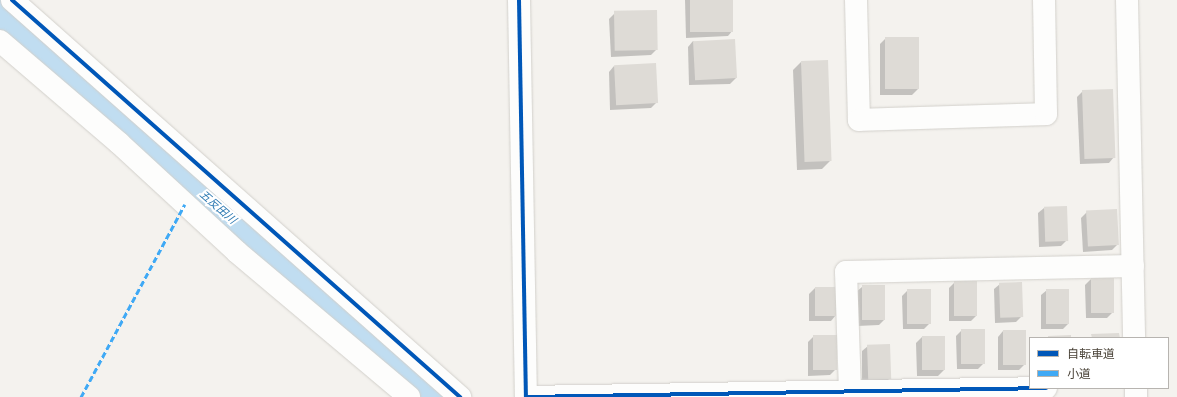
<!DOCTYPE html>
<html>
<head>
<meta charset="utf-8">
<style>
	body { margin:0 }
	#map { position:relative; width:1177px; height:397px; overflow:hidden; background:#f4f2ee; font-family:"Titillium Web","Noto Sans JP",sans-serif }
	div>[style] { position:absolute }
	.shadow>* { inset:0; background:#0003 }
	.river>* { height:42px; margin:-21px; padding:0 21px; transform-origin:21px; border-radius:21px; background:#c0ddf1 }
	.building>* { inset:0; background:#dedbd6; transform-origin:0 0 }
	.roads { filter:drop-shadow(0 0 1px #d2d0cb) drop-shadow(0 0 1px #d2d0cb) }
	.minor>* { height:22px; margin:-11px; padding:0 11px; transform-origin:11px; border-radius:11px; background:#fdfdfc }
	.tertiary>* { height:22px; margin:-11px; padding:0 11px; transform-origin:11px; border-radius:11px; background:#fdfdfc }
	.quiet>* { height:3px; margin-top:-1.5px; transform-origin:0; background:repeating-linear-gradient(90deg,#3fa9f5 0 6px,transparent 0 9px) }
	.cycleway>* { height:4px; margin:-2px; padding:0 2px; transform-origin:2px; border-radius:2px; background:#0057b8 }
	span { translate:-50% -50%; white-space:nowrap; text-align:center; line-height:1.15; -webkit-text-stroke:4px #fff; paint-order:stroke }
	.water-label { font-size:11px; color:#2e7ab2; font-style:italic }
	.legend { position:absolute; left:1029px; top:337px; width:140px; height:52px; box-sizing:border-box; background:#fff; border:1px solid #b7b4b0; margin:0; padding:5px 7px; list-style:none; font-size:12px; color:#4b4439 }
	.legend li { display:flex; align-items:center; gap:8px; height:20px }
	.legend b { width:20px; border:1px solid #b7b4b0 }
</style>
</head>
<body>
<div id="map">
	<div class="shadow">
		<div style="clip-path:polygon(685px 0,732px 0,733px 30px,728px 36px,686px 38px)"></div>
		<div style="clip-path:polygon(615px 13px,657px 49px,651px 55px,611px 57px,609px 19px)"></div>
		<div style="clip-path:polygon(886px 38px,918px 38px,918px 89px,912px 95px,880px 95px,880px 44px)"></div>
		<div style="clip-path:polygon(693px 41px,736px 78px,730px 84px,689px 85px,688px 47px)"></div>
		<div style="clip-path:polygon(801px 62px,830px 161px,822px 169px,797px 170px,793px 70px)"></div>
		<div style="clip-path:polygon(614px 66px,657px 102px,651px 108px,610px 110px,609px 72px)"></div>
		<div style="clip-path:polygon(1083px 91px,1114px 157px,1109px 163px,1080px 164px,1077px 97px)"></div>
		<div style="clip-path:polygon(1044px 208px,1067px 240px,1061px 246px,1039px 247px,1038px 213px)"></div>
		<div style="clip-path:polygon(1087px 212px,1118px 244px,1112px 250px,1083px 252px,1081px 218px)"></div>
		<div style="clip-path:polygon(1091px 279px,1113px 279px,1113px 312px,1107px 318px,1086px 318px,1085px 285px)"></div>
		<div style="clip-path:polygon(955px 282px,977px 315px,971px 321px,949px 321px,949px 288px)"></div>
		<div style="clip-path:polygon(1000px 284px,1022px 316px,1016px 322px,995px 323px,994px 289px)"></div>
		<div style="clip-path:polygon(862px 287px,884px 320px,879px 325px,857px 326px,856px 292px)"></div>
		<div style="clip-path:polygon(815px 288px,836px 288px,836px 315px,831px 321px,809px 321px,809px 294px)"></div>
		<div style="clip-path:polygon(908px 290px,930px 323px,924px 329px,903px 329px,902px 296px)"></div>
		<div style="clip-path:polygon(1047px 290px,1069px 323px,1063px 329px,1041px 329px,1041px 295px)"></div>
		<div style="clip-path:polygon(962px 330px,984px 363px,978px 369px,957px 369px,956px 336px)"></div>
		<div style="clip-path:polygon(1003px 331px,1025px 364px,1019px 370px,998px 370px,998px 337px)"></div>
		<div style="clip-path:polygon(814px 336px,836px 369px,830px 375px,808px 376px,808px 342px)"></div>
		<div style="clip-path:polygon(922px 337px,944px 370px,938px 376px,917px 376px,916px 343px)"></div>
		<div style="clip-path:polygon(868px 346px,890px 378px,884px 384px,862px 385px,862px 351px)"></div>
	</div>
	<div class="river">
		<div style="left:0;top:17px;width:579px;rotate:41.01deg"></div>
	</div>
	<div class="building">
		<div style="left:690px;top:0;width:43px;height:32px"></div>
		<div style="left:657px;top:10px;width:40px;height:43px;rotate:89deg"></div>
		<div style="left:885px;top:37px;width:34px;height:52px"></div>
		<div style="left:735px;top:39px;width:39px;height:42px;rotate:87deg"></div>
		<div style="left:828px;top:60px;width:101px;height:27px;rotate:88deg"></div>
		<div style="left:656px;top:63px;width:40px;height:42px;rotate:87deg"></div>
		<div style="left:1113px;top:89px;width:69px;height:31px;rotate:88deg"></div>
		<div style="left:1067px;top:206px;width:35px;height:23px;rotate:88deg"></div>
		<div style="left:1117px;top:209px;width:36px;height:31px;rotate:87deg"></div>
		<div style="left:1091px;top:278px;width:23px;height:35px"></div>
		<div style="left:954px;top:281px;width:23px;height:35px"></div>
		<div style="left:1022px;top:282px;width:35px;height:23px;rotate:88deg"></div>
		<div style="left:885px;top:285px;width:35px;height:23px;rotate:90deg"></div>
		<div style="left:815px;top:287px;width:22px;height:29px"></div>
		<div style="left:907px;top:289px;width:24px;height:35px"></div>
		<div style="left:1046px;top:289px;width:23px;height:35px"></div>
		<div style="left:961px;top:329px;width:24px;height:35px"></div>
		<div style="left:1003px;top:330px;width:23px;height:35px"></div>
		<div style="clip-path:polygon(1119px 333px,1120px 338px,1092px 338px,1091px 334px)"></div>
		<div style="left:813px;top:335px;width:24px;height:35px"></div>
		<div style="clip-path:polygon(1071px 335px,1071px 338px,1048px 338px,1048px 336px)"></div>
		<div style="left:922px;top:336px;width:23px;height:34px"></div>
		<div style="left:890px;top:344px;width:35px;height:23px;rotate:88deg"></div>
	</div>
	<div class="roads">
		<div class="minor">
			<div style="left:12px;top:0;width:599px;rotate:41.55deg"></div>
			<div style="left:519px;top:0;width:397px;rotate:89deg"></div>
			<div style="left:526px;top:397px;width:520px;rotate:-0.99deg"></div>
			<div style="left:856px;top:0;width:120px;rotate:88.6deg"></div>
			<div style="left:859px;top:120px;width:187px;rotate:-1.8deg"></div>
			<div style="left:1046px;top:114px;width:114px;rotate:-91deg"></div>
			<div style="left:0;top:41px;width:157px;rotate:40.6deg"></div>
			<div style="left:119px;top:143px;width:161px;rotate:42.7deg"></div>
			<div style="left:237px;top:252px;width:225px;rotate:40.1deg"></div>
			<div style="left:850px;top:392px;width:120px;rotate:-91.9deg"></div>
			<div style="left:846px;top:272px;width:287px;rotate:-1.2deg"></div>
		</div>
		<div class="tertiary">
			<div style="left:1127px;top:0;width:338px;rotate:88.8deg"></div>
			<div style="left:1136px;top:388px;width:9px;rotate:90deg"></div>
		</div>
	</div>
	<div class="quiet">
		<div style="left:81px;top:397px;width:219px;rotate:-61.7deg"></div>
	</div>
	<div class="cycleway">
		<div style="left:12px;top:0;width:599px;rotate:41.55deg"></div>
		<div style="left:519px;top:0;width:397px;rotate:89deg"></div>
		<div style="left:526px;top:397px;width:520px;rotate:-0.99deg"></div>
	</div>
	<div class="water-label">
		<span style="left:218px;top:207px;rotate:41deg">五反田川</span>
	</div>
	<ul class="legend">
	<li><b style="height:5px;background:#0057b8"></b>自転車道</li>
	<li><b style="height:5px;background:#3fa9f5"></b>小道</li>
	</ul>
</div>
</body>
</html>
